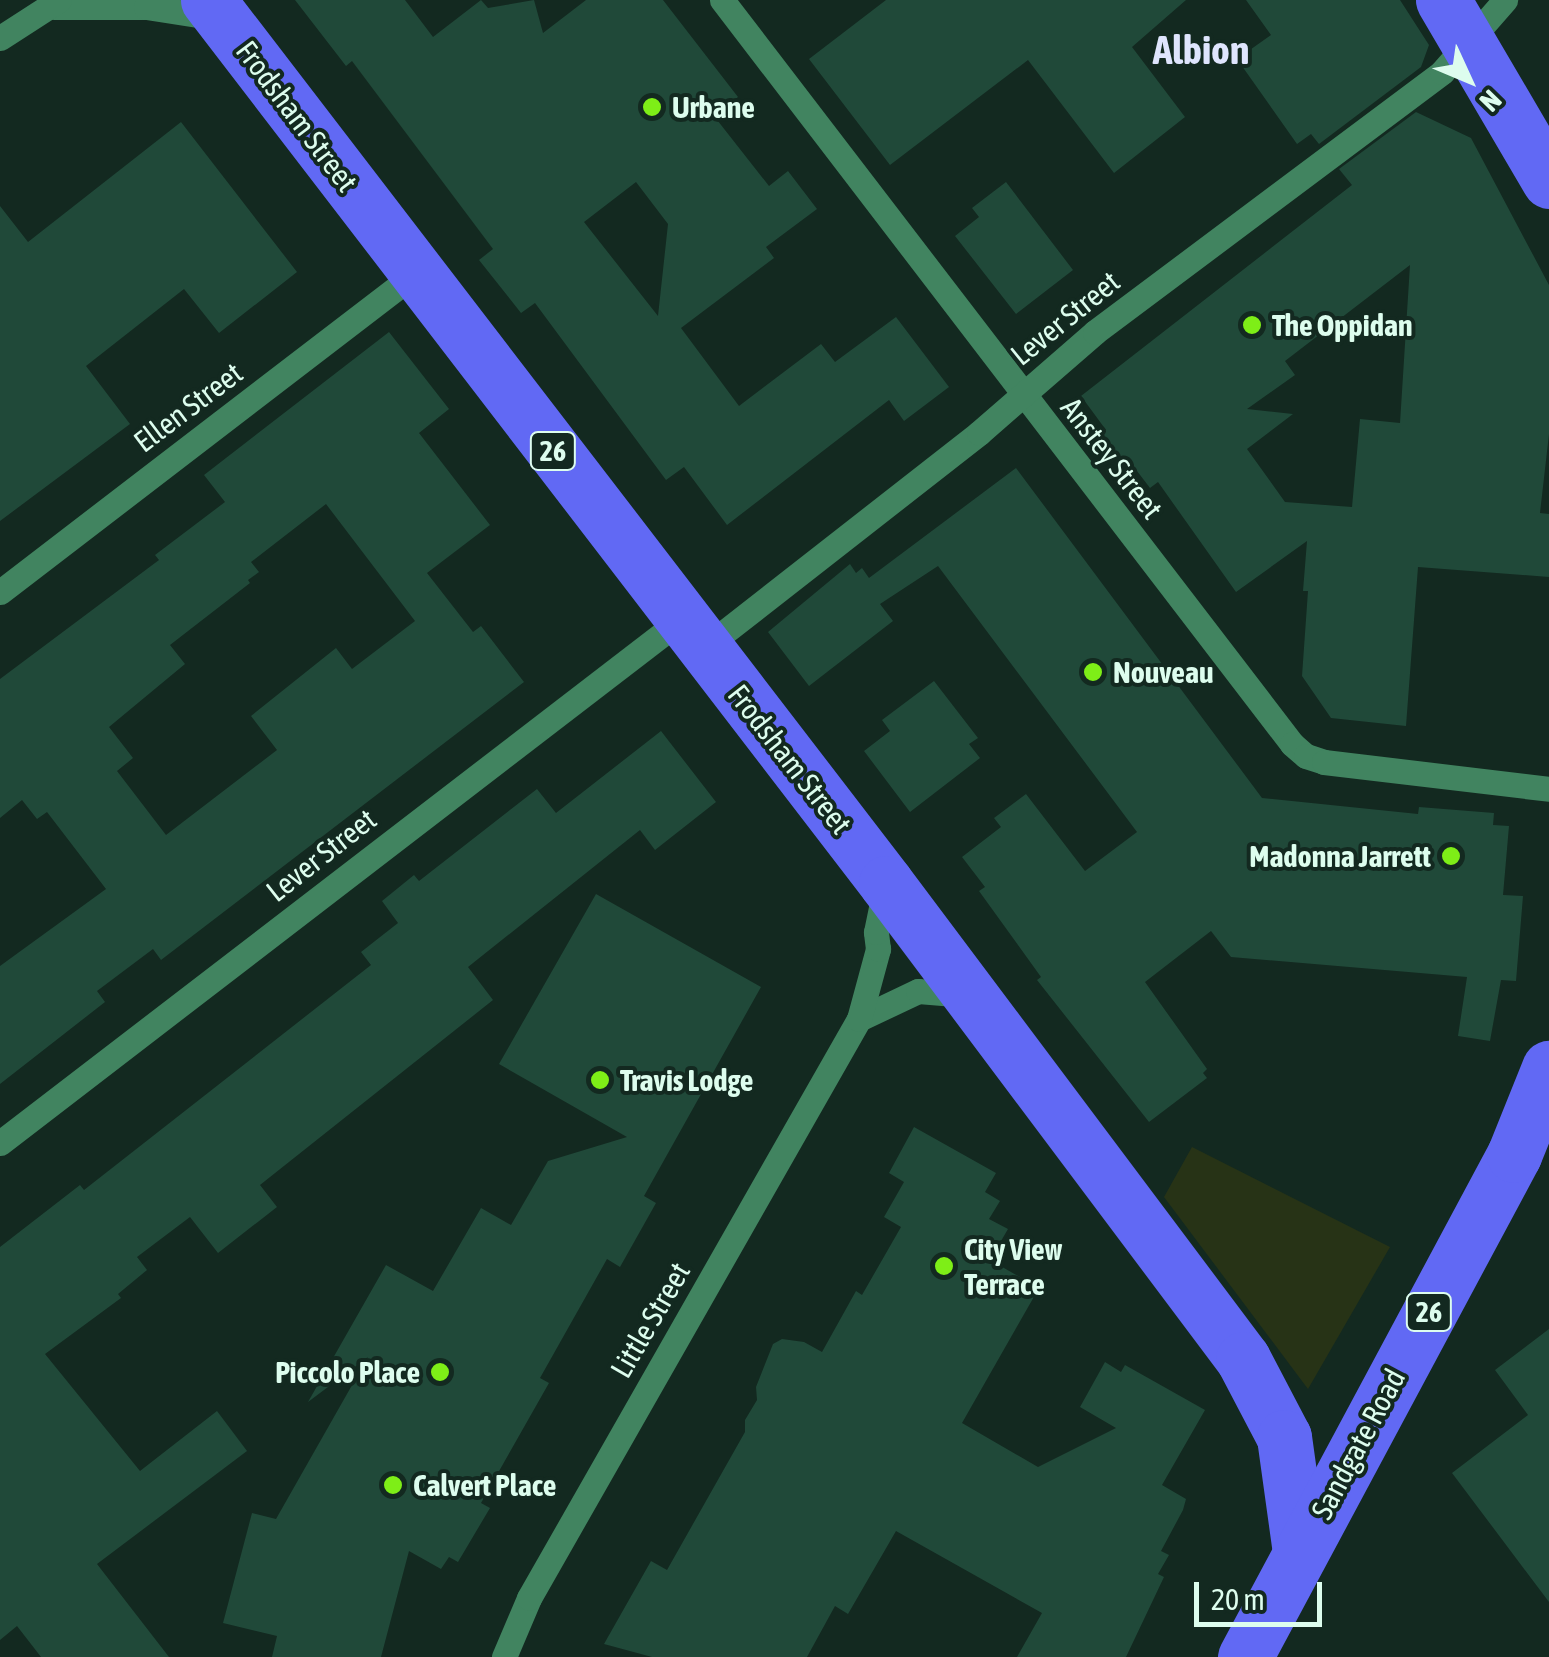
<!DOCTYPE html>
<html>
<head>
<meta charset="utf-8">
<style>
	body { margin:0 }
	#map { position:relative; width:1549px; height:1657px; overflow:hidden; background:#132920; font-family:"Asap Condensed",sans-serif }
	div>[style] { position:absolute }
	.green>* { inset:0; background:#273316 }
	.building>* { inset:0; background:#204939 }
	.minor>* { height:25px; margin:-12.5px; padding:0 12.5px; transform-origin:12.5px; border-radius:12.5px; background:#418460 }
	.highway>* { height:55px; margin:-27.5px; padding:0 27.5px; transform-origin:27.5px; border-radius:27.5px; background:#6169f4 }
	.dots>* { width:28px; height:28px; translate:-50% -50%; box-sizing:border-box; border:5px solid #132920; border-radius:50% }
	span { translate:-50% -50%; white-space:nowrap; text-align:center; line-height:1.15; -webkit-text-stroke:8px #132920; paint-order:stroke }
	.shield-label span { padding:2px 8px; background:#132920; border:2px solid; border-radius:8px; -webkit-text-stroke-width:0 }
	.shield-label { font-size:28px; color:#ddfdee; font-weight:700 }
	.poi-label { font-size:30px; color:#ddfdee; font-weight:700 }
	.left { translate:0 -50%; text-align:left }
	.right { translate:-100% -50%; text-align:right }
	.street-label { font-size:30px; color:#ddfdee }
	.district-label { font-size:40px; color:#dfe5fd; font-weight:700 }
	.north { position:absolute; left:1419px; top:30px; width:100px; height:100px; -webkit-text-stroke:8px #132920; paint-order:stroke; rotate:134deg; font-size:28px; font-weight:700; line-height:40px; text-align:center; color:#ddfdee }
	.north::after { content:''; display:block; margin:auto; width:35px; height:45px; background:#ddfdee; clip-path:polygon(50% 0,100% 100%,50% 72%,0 100%) }
	.scale { position:absolute; left:1194px; top:1582px; width:128px; height:45px; box-sizing:border-box; border:5px solid #ddfdee; border-top:0; padding-left:12px; font-size:30px; line-height:35px; white-space:nowrap; color:#ddfdee; -webkit-text-stroke:8px #132920; paint-order:stroke }
</style>
</head>
<body>
<div id="map">
	<div class="green">
		<div style="clip-path:polygon(1192px 1147px,1390px 1247px,1308px 1389px,1164px 1197px)"></div>
	</div>
	<div class="building">
		<div style="clip-path:polygon(evenodd,295px 0,405px 0,433px 37px,481px 0,488px 8px,534px 0,543px 33px,586px 0,663px 0,738px 97px,714px 116px,769px 186px,788px 171px,817px 209px,766px 247px,774px 258px,681px 328px,739px 406px,821px 344px,835px 362px,896px 317px,949px 387px,904px 421px,889px 400px,727px 525px,684px 467px,666px 480px,535px 303px,521px 313px,479px 260px,493px 249px,352px 61px,346px 66px,295px 0,636px 182px,668px 224px,658px 316px,584px 222px,636px 182px)"></div>
		<div style="clip-path:polygon(886px 0,1186px 0,1132px 47px,1185px 117px,1114px 173px,1028px 60px,890px 165px,809px 59px)"></div>
		<div style="clip-path:polygon(1246px 0,1400px 0,1429px 45px,1421px 67px,1319px 144px,1311px 134px,1297px 144px,1237px 59px,1271px 35px)"></div>
		<div style="clip-path:polygon(evenodd,1416px 112px,1471px 138px,1549px 285px,1549px 434px,1540px 513px,1549px 514px,1549px 577px,1418px 567px,1406px 726px,1331px 718px,1302px 676px,1308px 591px,1303px 591px,1307px 541px,1236px 592px,1158px 482px,1150px 488px,1137px 471px,1132px 475px,1100px 434px,1106px 430px,1081px 396px,1352px 185px,1339px 169px,1416px 112px,1410px 265px,1400px 423px,1360px 419px,1352px 507px,1285px 502px,1247px 449px,1293px 414px,1247px 409px,1295px 375px,1285px 361px,1410px 265px)"></div>
		<div style="clip-path:polygon(181px 122px,297px 272px,219px 333px,184px 289px,86px 366px,130px 424px,0 521px,0 206px,28px 242px)"></div>
		<div style="clip-path:polygon(1006px 182px,1073px 270px,1016px 314px,955px 236px,979px 217px,972px 208px)"></div>
		<div style="clip-path:polygon(evenodd,389px 332px,449px 409px,419px 433px,490px 525px,427px 573px,473px 632px,481px 626px,524px 682px,161px 960px,153px 949px,97px 991px,105px 1002px,0 1084px,0 966px,106px 889px,47px 812px,37px 819px,22px 800px,0 818px,0 679px,159px 560px,155px 555px,225px 502px,204px 475px,389px 332px,326px 504px,415px 621px,352px 669px,336px 648px,251px 716px,277px 750px,166px 835px,117px 771px,133px 758px,109px 727px,185px 664px,170px 645px,250px 583px,248px 580px,259px 572px,251px 562px,326px 504px)"></div>
		<div style="clip-path:polygon(1016px 468px,1262px 798px,1418px 814px,1419px 807px,1494px 813px,1493px 825px,1509px 826px,1503px 895px,1523px 896px,1516px 981px,1501px 980px,1490px 1041px,1458px 1036px,1467px 977px,1231px 957px,1211px 931px,1145px 982px,1207px 1069px,1203px 1073px,1207px 1078px,1149px 1122px,1037px 980px,1041px 977px,979px 891px,985px 887px,962px 857px,1001px 827px,994px 818px,1026px 794px,1085px 871px,1137px 832px,938px 566px,880px 604px,893px 621px,809px 686px,768px 632px,850px 564px,856px 573px,862px 568px,869px 578px)"></div>
		<div style="clip-path:polygon(934px 681px,978px 738px,969px 744px,980px 758px,910px 812px,864px 751px,890px 731px,882px 720px)"></div>
		<div style="clip-path:polygon(661px 731px,716px 802px,655px 850px,640px 830px,468px 967px,493px 1000px,260px 1185px,277px 1207px,218px 1253px,190px 1217px,137px 1257px,147px 1270px,118px 1294px,121px 1298px,45px 1354px,140px 1471px,217px 1411px,247px 1451px,97px 1564px,169px 1657px,41px 1657px,17px 1626px,0 1640px,0 1247px,80px 1185px,84px 1190px,371px 965px,361px 952px,398px 923px,382px 901px,414px 875px,419px 881px,537px 789px,556px 813px)"></div>
		<div style="clip-path:polygon(596px 894px,761px 987px,644px 1196px,656px 1203px,620px 1267px,607px 1259px,540px 1378px,549px 1383px,481px 1503px,490px 1508px,458px 1562px,449px 1557px,441px 1569px,409px 1551px,381px 1657px,272px 1657px,277px 1636px,223px 1623px,252px 1513px,276px 1519px,368px 1357px,308px 1402px,386px 1265px,433px 1291px,481px 1208px,511px 1225px,548px 1161px,627px 1137px,499px 1064px)"></div>
		<div style="clip-path:polygon(914px 1127px,996px 1173px,985px 1192px,1000px 1201px,989px 1219px,1008px 1229px,990px 1260px,1039px 1288px,962px 1423px,1038px 1467px,1116px 1428px,1080px 1407px,1105px 1362px,1121px 1372px,1125px 1365px,1205px 1410px,1162px 1485px,1186px 1499px,1183px 1510px,1161px 1551px,1169px 1555px,1158px 1574px,1164px 1577px,1126px 1657px,1017px 1657px,1042px 1613px,896px 1531px,848px 1614px,835px 1606px,807px 1657px,652px 1657px,604px 1644px,651px 1561px,667px 1570px,745px 1432px,745px 1420px,757px 1400px,756px 1387px,773px 1344px,782px 1339px,804px 1342px,822px 1352px,856px 1291px,862px 1295px,901px 1227px,884px 1217px,904px 1182px,889px 1173px)"></div>
		<div style="clip-path:polygon(1549px 1329px,1549px 1602px,1452px 1473px,1528px 1415px,1495px 1370px)"></div>
	</div>
	<div class="minor">
		<div style="left:722px;top:0;width:937px;rotate:52.54deg"></div>
		<div style="left:1292px;top:744px;width:18px;rotate:41deg"></div>
		<div style="left:1306px;top:756px;width:19px;rotate:18deg"></div>
		<div style="left:1324px;top:762px;width:227px;rotate:6.8deg"></div>
		<div style="left:54px;top:7px;width:92px"></div>
		<div style="left:146px;top:7px;width:73px;rotate:8.7deg"></div>
		<div style="left:0;top:38px;width:70px;rotate:-32.8deg"></div>
		<div style="left:0;top:592px;width:524px;rotate:-37.48deg"></div>
		<div style="left:704px;top:648px;width:349px;rotate:-38deg"></div>
		<div style="left:979px;top:433px;width:154px;rotate:-41deg"></div>
		<div style="left:1095px;top:332px;width:434px;rotate:-36.8deg"></div>
		<div style="left:1442px;top:72px;width:96px;rotate:-48.8deg"></div>
		<div style="left:859px;top:1019px;width:65px;rotate:-25.4deg"></div>
		<div style="left:918px;top:991px;width:49px;rotate:4.7deg"></div>
		<div style="left:0;top:1143px;width:860px;rotate:-37.54deg"></div>
		<div style="left:504px;top:1657px;width:64px;rotate:-67deg"></div>
		<div style="left:529px;top:1598px;width:666px;rotate:-60.32deg"></div>
		<div style="left:859px;top:1019px;width:73px;rotate:-74.8deg"></div>
		<div style="left:878px;top:949px;width:17px;rotate:-97deg"></div>
		<div style="left:876px;top:932px;width:45px;rotate:-78.4deg"></div>
	</div>
	<div class="highway">
		<div style="left:208px;top:0;width:1113px;rotate:52.48deg"></div>
		<div style="left:886px;top:883px;width:595px;rotate:53.13deg"></div>
		<div style="left:1243px;top:1359px;width:88px;rotate:62.3deg"></div>
		<div style="left:1284px;top:1437px;width:116px;rotate:82.1deg"></div>
		<div style="left:1443px;top:0;width:210px;rotate:59.6deg"></div>
		<div style="left:1245px;top:1657px;width:570px;rotate:-61.82deg"></div>
		<div style="left:1514px;top:1155px;width:94px;rotate:-68.1deg"></div>
	</div>
	<div class="dots">
		<div style="left:652px;top:107px;background:#7eee17"></div>
		<div style="left:1252px;top:325px;background:#7eee17"></div>
		<div style="left:1093px;top:672px;background:#7eee17"></div>
		<div style="left:1451px;top:856px;background:#7eee17"></div>
		<div style="left:600px;top:1080px;background:#7eee17"></div>
		<div style="left:944px;top:1266px;background:#7eee17"></div>
		<div style="left:440px;top:1372px;background:#7eee17"></div>
		<div style="left:393px;top:1485px;background:#7eee17"></div>
	</div>
	<div class="shield-label">
		<span style="left:553px;top:451px">26</span>
		<span style="left:1429px;top:1312px">26</span>
	</div>
	<div class="poi-label">
		<span class="left" style="left:672px;top:107px">Urbane</span>
		<span class="left" style="left:1272px;top:325px">The Oppidan</span>
		<span class="left" style="left:1113px;top:672px">Nouveau</span>
		<span class="right" style="left:1431px;top:856px">Madonna Jarrett</span>
		<span class="left" style="left:620px;top:1080px">Travis Lodge</span>
		<span class="left" style="left:964px;top:1266px">City View<br>Terrace</span>
		<span class="right" style="left:420px;top:1372px">Piccolo Place</span>
		<span class="left" style="left:413px;top:1485px">Calvert Place</span>
	</div>
	<div class="street-label">
		<span style="left:297px;top:116px;rotate:53deg">Frodsham Street</span>
		<span style="left:1065px;top:318px;rotate:-39deg">Lever Street</span>
		<span style="left:188px;top:407px;rotate:-37deg">Ellen Street</span>
		<span style="left:1112px;top:458px;rotate:52deg">Anstey Street</span>
		<span style="left:790px;top:759px;rotate:52deg">Frodsham Street</span>
		<span style="left:321px;top:855px;rotate:-38deg">Lever Street</span>
		<span style="left:650px;top:1320px;rotate:-60deg">Little Street</span>
		<span style="left:1358px;top:1444px;rotate:-62deg">Sandgate Road</span>
	</div>
	<div class="district-label">
		<span style="left:1201px;top:50px">Albion</span>
	</div>
	<div class="north">N</div>
	<div class="scale">20 m</div>
</div>
</body>
</html>
